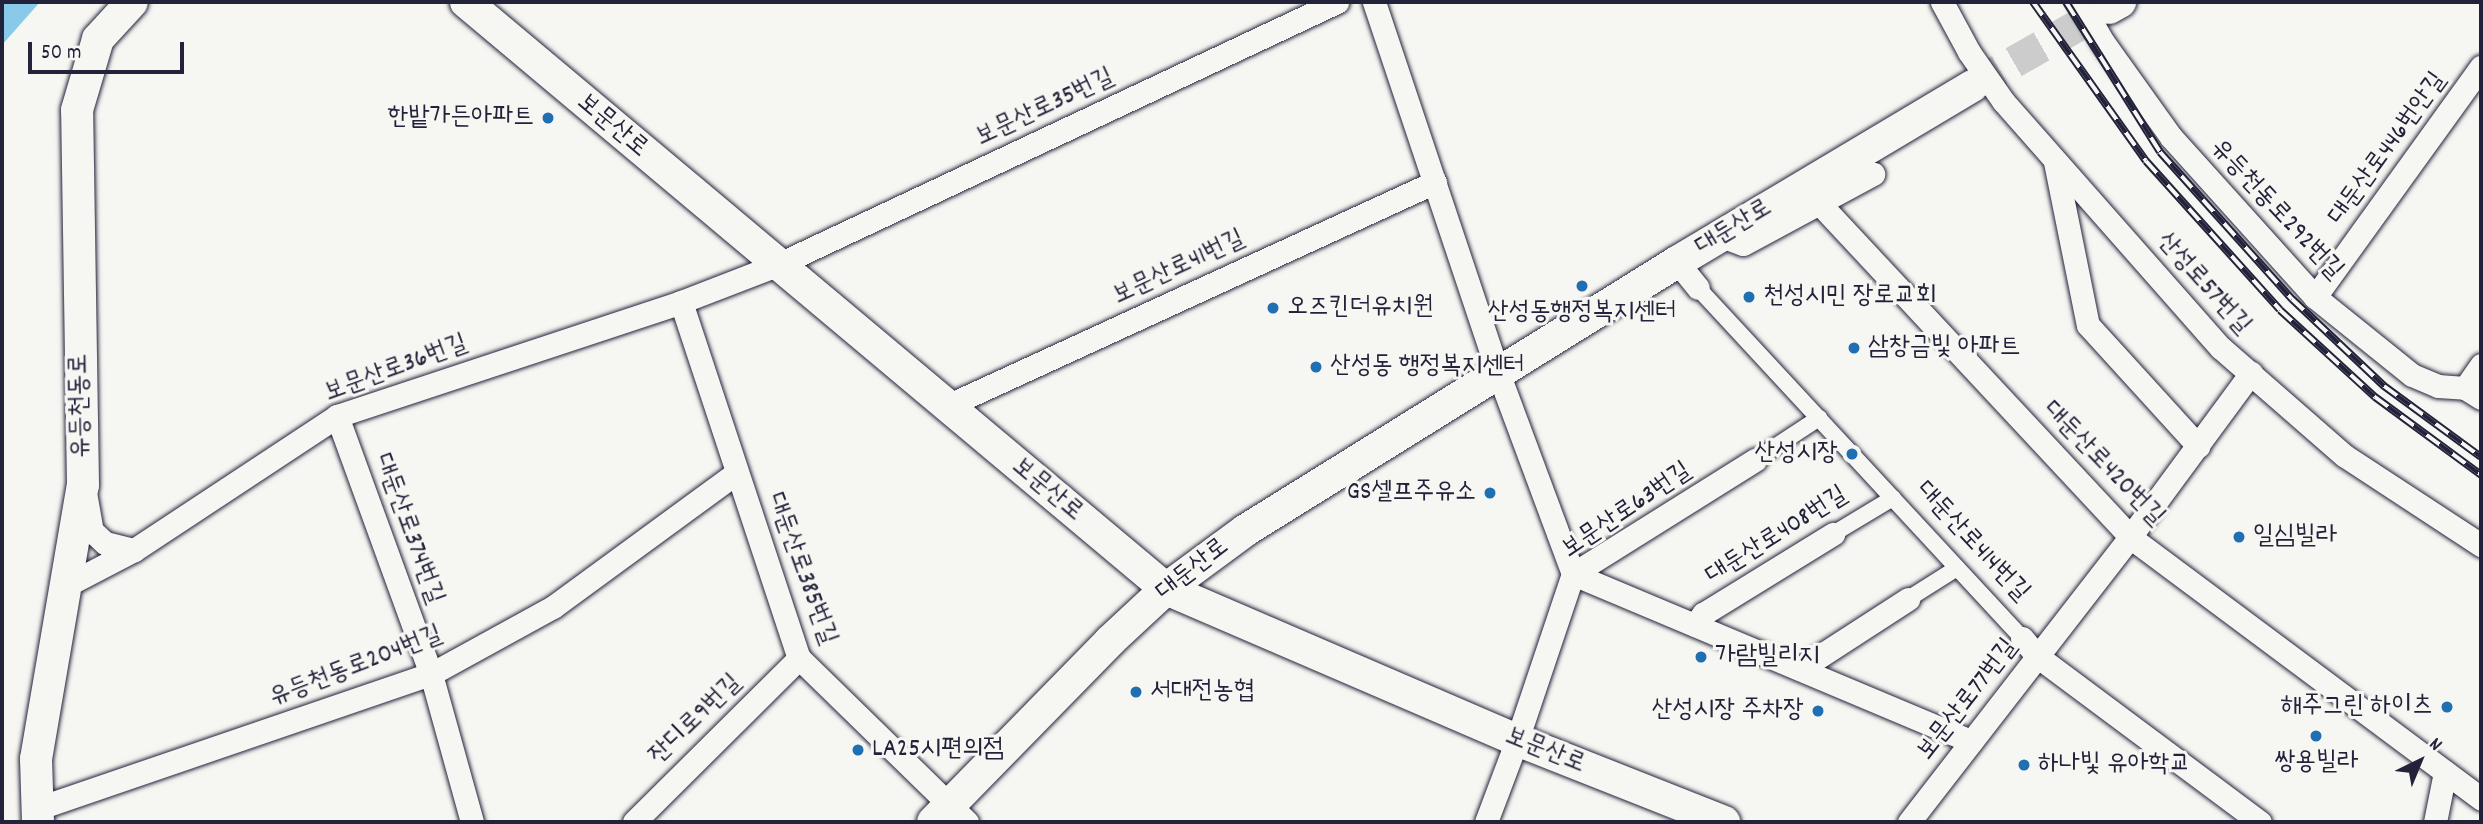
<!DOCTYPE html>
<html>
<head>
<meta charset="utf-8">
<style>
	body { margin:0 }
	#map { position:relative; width:2483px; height:824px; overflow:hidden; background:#f6f6f2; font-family:Dekko,"Poor Story",sans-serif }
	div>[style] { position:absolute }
	.water>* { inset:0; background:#89c9ea }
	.secondary-tunnel>* { height:32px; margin-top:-16px; transform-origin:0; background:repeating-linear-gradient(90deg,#cccccd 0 32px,transparent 0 48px) }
	.roads { filter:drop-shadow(0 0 2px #22223b) drop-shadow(0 0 2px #22223b) }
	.pedestrian>* { height:16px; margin:-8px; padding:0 8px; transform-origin:8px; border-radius:8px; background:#f6f6f2 }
	.minor>* { height:23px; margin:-11.5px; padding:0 11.5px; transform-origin:11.5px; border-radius:11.5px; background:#f6f6f2 }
	.secondary>* { height:32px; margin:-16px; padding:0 16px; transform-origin:16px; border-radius:16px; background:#f6f6f2 }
	.rail>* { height:8px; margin-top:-4px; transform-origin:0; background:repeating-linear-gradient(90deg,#f6f6f2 0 16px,#22223b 0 32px); box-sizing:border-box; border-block:2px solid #22223b }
	.dots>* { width:19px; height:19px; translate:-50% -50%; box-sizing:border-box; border:4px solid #f6f6f2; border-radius:50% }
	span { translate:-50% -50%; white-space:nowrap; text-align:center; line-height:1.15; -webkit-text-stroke:6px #f6f6f2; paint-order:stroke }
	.street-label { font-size:26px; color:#22223b }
	.poi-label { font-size:26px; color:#22223b }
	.right { translate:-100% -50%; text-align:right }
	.left { translate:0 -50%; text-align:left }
	.frame { position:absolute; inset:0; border:4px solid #22223b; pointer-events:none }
	.north { position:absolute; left:2385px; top:726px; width:70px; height:70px; -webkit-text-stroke:5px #f6f6f2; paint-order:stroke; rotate:43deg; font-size:19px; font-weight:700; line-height:28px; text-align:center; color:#22223b }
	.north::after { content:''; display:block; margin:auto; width:24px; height:32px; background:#22223b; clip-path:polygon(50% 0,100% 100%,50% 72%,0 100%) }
	.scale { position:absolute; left:28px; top:42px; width:156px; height:32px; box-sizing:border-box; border:4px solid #22223b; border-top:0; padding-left:9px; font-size:21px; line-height:24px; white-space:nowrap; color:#22223b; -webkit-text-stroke:5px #f6f6f2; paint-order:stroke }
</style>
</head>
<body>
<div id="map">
	<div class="water">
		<div style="clip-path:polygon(2px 2px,40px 2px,2px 45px)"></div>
	</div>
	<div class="secondary-tunnel">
		<div style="left:1972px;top:86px;width:158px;rotate:-29.7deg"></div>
	</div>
	<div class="roads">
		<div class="pedestrian">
			<div style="left:1698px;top:288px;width:477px;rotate:47.2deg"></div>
			<div style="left:1755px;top:460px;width:77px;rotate:-33.3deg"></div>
			<div style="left:1833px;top:534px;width:70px;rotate:-31deg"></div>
			<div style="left:1908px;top:599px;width:58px;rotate:-32.3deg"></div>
		</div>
		<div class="minor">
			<div style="left:1374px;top:2px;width:393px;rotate:71.5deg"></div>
			<div style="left:1499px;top:375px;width:212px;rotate:69.6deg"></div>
			<div style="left:1573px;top:574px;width:432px;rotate:22.8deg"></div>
			<div style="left:1942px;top:2px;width:57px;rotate:61.6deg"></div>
			<div style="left:1969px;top:52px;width:60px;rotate:55.2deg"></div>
			<div style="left:2003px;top:101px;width:329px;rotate:48.6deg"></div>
			<div style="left:2221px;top:348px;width:164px;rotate:41.1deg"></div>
			<div style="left:2345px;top:456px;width:163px;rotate:33.2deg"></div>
			<div style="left:2080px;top:2px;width:46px;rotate:60.1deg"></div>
			<div style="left:2103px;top:42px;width:117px;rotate:54.4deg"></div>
			<div style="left:2171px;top:137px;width:215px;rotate:48deg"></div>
			<div style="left:2315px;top:297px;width:124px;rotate:38.8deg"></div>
			<div style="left:2412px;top:375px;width:28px;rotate:23deg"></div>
			<div style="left:2438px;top:386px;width:27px;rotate:4deg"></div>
			<div style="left:2465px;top:388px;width:19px;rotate:32deg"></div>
			<div style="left:2055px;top:162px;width:166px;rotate:78.6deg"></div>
			<div style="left:2088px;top:325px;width:164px;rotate:47.7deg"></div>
			<div style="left:1820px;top:204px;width:455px;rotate:47deg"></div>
			<div style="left:2130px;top:537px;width:438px;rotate:36.7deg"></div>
			<div style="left:1721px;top:236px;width:23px;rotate:20deg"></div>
			<div style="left:1743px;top:244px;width:148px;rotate:-28.3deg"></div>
			<div style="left:1677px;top:262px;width:33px;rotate:51deg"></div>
			<div style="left:2315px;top:297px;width:284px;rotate:-54.2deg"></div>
			<div style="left:681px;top:302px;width:375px;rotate:71.7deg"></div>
			<div style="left:799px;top:658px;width:235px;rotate:44.3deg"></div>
			<div style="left:2465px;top:388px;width:28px;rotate:-55deg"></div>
			<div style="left:947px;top:406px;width:537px;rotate:-24.66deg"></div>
			<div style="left:337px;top:416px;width:275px;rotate:70deg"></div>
			<div style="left:431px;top:674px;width:154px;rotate:74.5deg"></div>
			<div style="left:86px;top:498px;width:34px;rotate:80deg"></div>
			<div style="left:92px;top:531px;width:18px;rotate:43deg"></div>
			<div style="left:105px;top:543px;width:30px;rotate:14deg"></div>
			<div style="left:63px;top:587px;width:80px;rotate:-27.5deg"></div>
			<div style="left:134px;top:550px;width:243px;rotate:-33.4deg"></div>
			<div style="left:337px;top:416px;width:362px;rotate:-18.3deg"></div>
			<div style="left:681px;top:302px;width:103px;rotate:-21.1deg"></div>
			<div style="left:777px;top:265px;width:619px;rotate:-25.16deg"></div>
			<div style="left:1695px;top:625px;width:14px;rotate:-54deg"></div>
			<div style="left:1703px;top:614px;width:153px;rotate:-31.6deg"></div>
			<div style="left:2022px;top:638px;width:23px;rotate:50deg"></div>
			<div style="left:2037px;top:656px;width:278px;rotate:36.7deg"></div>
			<div style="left:1800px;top:669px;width:129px;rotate:-32.9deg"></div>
			<div style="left:36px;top:809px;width:417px;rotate:-18.9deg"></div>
			<div style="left:431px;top:674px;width:139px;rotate:-28.8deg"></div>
			<div style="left:553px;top:607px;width:227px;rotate:-36.2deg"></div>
			<div style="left:634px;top:822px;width:233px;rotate:-44.8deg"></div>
			<div style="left:1486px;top:822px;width:88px;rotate:-69.3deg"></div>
			<div style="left:1517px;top:740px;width:175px;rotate:-71.4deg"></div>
			<div style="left:1573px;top:574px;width:215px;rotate:-32.1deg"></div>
			<div style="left:1909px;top:822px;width:361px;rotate:-52.2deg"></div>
			<div style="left:2130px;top:537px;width:204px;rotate:-53.6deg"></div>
			<div style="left:2435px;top:822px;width:51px;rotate:-78.7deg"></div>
		</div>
		<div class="secondary">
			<div style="left:466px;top:2px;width:914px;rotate:39.98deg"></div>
			<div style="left:1166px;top:589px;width:382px;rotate:23.3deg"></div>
			<div style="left:1517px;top:740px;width:223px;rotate:21.6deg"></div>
			<div style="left:2109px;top:8px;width:13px;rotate:-29deg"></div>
			<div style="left:38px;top:822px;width:63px;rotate:-91.8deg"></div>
			<div style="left:36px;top:759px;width:278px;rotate:-80.3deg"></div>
			<div style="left:83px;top:485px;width:375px;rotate:-90.9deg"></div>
			<div style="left:77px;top:110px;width:74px;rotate:-73.5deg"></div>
			<div style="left:98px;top:39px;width:50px;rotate:-47.4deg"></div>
			<div style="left:933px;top:822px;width:253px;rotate:-45.6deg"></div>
			<div style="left:1110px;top:641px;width:76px;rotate:-42.9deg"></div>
			<div style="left:1166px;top:589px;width:99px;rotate:-36.4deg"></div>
			<div style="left:1246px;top:530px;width:508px;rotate:-31.87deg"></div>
			<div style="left:1677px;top:262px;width:344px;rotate:-30.8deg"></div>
		</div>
	</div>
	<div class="rail">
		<div style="left:2033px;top:2px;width:195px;rotate:54.6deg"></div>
		<div style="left:2146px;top:161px;width:200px;rotate:48deg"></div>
		<div style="left:2280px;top:310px;width:129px;rotate:42.5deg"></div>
		<div style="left:2375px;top:397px;width:132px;rotate:36.3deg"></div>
		<div style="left:2066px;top:2px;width:177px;rotate:57.9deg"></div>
		<div style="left:2160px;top:152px;width:198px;rotate:48.1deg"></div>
		<div style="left:2292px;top:299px;width:127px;rotate:43.4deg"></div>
		<div style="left:2384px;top:386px;width:120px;rotate:36.2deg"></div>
	</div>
	<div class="dots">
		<div style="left:548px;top:118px;background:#1f6fb2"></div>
		<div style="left:1582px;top:286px;background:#1f6fb2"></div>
		<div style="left:1749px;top:297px;background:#1f6fb2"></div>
		<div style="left:1273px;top:308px;background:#1f6fb2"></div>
		<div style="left:1854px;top:348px;background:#1f6fb2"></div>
		<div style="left:1316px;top:367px;background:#1f6fb2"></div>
		<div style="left:1852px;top:454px;background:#1f6fb2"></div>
		<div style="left:1490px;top:493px;background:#1f6fb2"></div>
		<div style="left:2239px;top:537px;background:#1f6fb2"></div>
		<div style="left:1701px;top:657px;background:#1f6fb2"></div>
		<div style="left:1136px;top:692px;background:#1f6fb2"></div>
		<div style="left:2447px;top:707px;background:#1f6fb2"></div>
		<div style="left:1818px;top:711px;background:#1f6fb2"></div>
		<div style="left:2316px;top:736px;background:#1f6fb2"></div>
		<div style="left:858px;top:750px;background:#1f6fb2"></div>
		<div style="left:2024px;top:765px;background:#1f6fb2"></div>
	</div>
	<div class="street-label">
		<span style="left:1045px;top:108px;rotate:-25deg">보문산로35번길</span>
		<span style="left:612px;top:126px;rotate:40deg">보문산로</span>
		<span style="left:2388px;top:149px;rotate:-54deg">대둔산로446번안길</span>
		<span style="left:2276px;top:210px;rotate:47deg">유등천동로292번길</span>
		<span style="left:1734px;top:228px;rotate:-31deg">대둔산로</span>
		<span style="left:1179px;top:268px;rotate:-25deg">보문산로41번길</span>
		<span style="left:2203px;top:284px;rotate:48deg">산성로57번길</span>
		<span style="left:396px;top:369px;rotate:-20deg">보문산로36번길</span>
		<span style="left:81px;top:406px;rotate:-91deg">유등천동로</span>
		<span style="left:2103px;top:464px;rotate:46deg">대둔산로420번길</span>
		<span style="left:1047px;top:490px;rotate:40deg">보문산로</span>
		<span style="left:1627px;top:511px;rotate:-34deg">보문산로63번길</span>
		<span style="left:408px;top:529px;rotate:70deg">대둔산로374번길</span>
		<span style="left:1777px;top:536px;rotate:-32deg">대둔산로408번길</span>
		<span style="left:1972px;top:542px;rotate:47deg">대둔산로414번길</span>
		<span style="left:801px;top:569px;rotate:70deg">대둔산로385번길</span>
		<span style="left:1193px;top:570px;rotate:-38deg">대둔산로</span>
		<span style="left:356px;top:667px;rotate:-21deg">유등천동로204번길</span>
		<span style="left:1968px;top:700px;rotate:-52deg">보문산로77번길</span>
		<span style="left:696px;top:720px;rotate:-44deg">잔디로9번길</span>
		<span style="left:1545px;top:751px;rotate:22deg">보문산로</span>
	</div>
	<div class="poi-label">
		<span class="right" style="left:534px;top:118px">한밭가든아파트</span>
		<span class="left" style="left:1763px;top:297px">천성시민 장로교회</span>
		<span class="left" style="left:1287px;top:308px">오즈킨더유치원</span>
		<span style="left:1582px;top:313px">산성동행정복지센터</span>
		<span class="left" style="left:1868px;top:348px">삼창금빛 아파트</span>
		<span class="left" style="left:1330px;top:367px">산성동 행정복지센터</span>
		<span class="right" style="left:1838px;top:454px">산성시장</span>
		<span class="right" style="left:1476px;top:493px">GS셀프주유소</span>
		<span class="left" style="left:2253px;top:537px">일심빌라</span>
		<span class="left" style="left:1715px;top:657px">가람빌리지</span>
		<span class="left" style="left:1150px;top:692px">서대전농협</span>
		<span class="right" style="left:2433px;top:707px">해주그린 하이츠</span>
		<span class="right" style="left:1804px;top:711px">산성시장 주차장</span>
		<span class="left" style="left:872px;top:750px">LA25시편의점</span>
		<span style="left:2316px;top:763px">쌍용빌라</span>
		<span class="left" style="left:2038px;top:765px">하나빛 유아학교</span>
	</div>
	<div class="frame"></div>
	<div class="north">N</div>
	<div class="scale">50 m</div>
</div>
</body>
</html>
